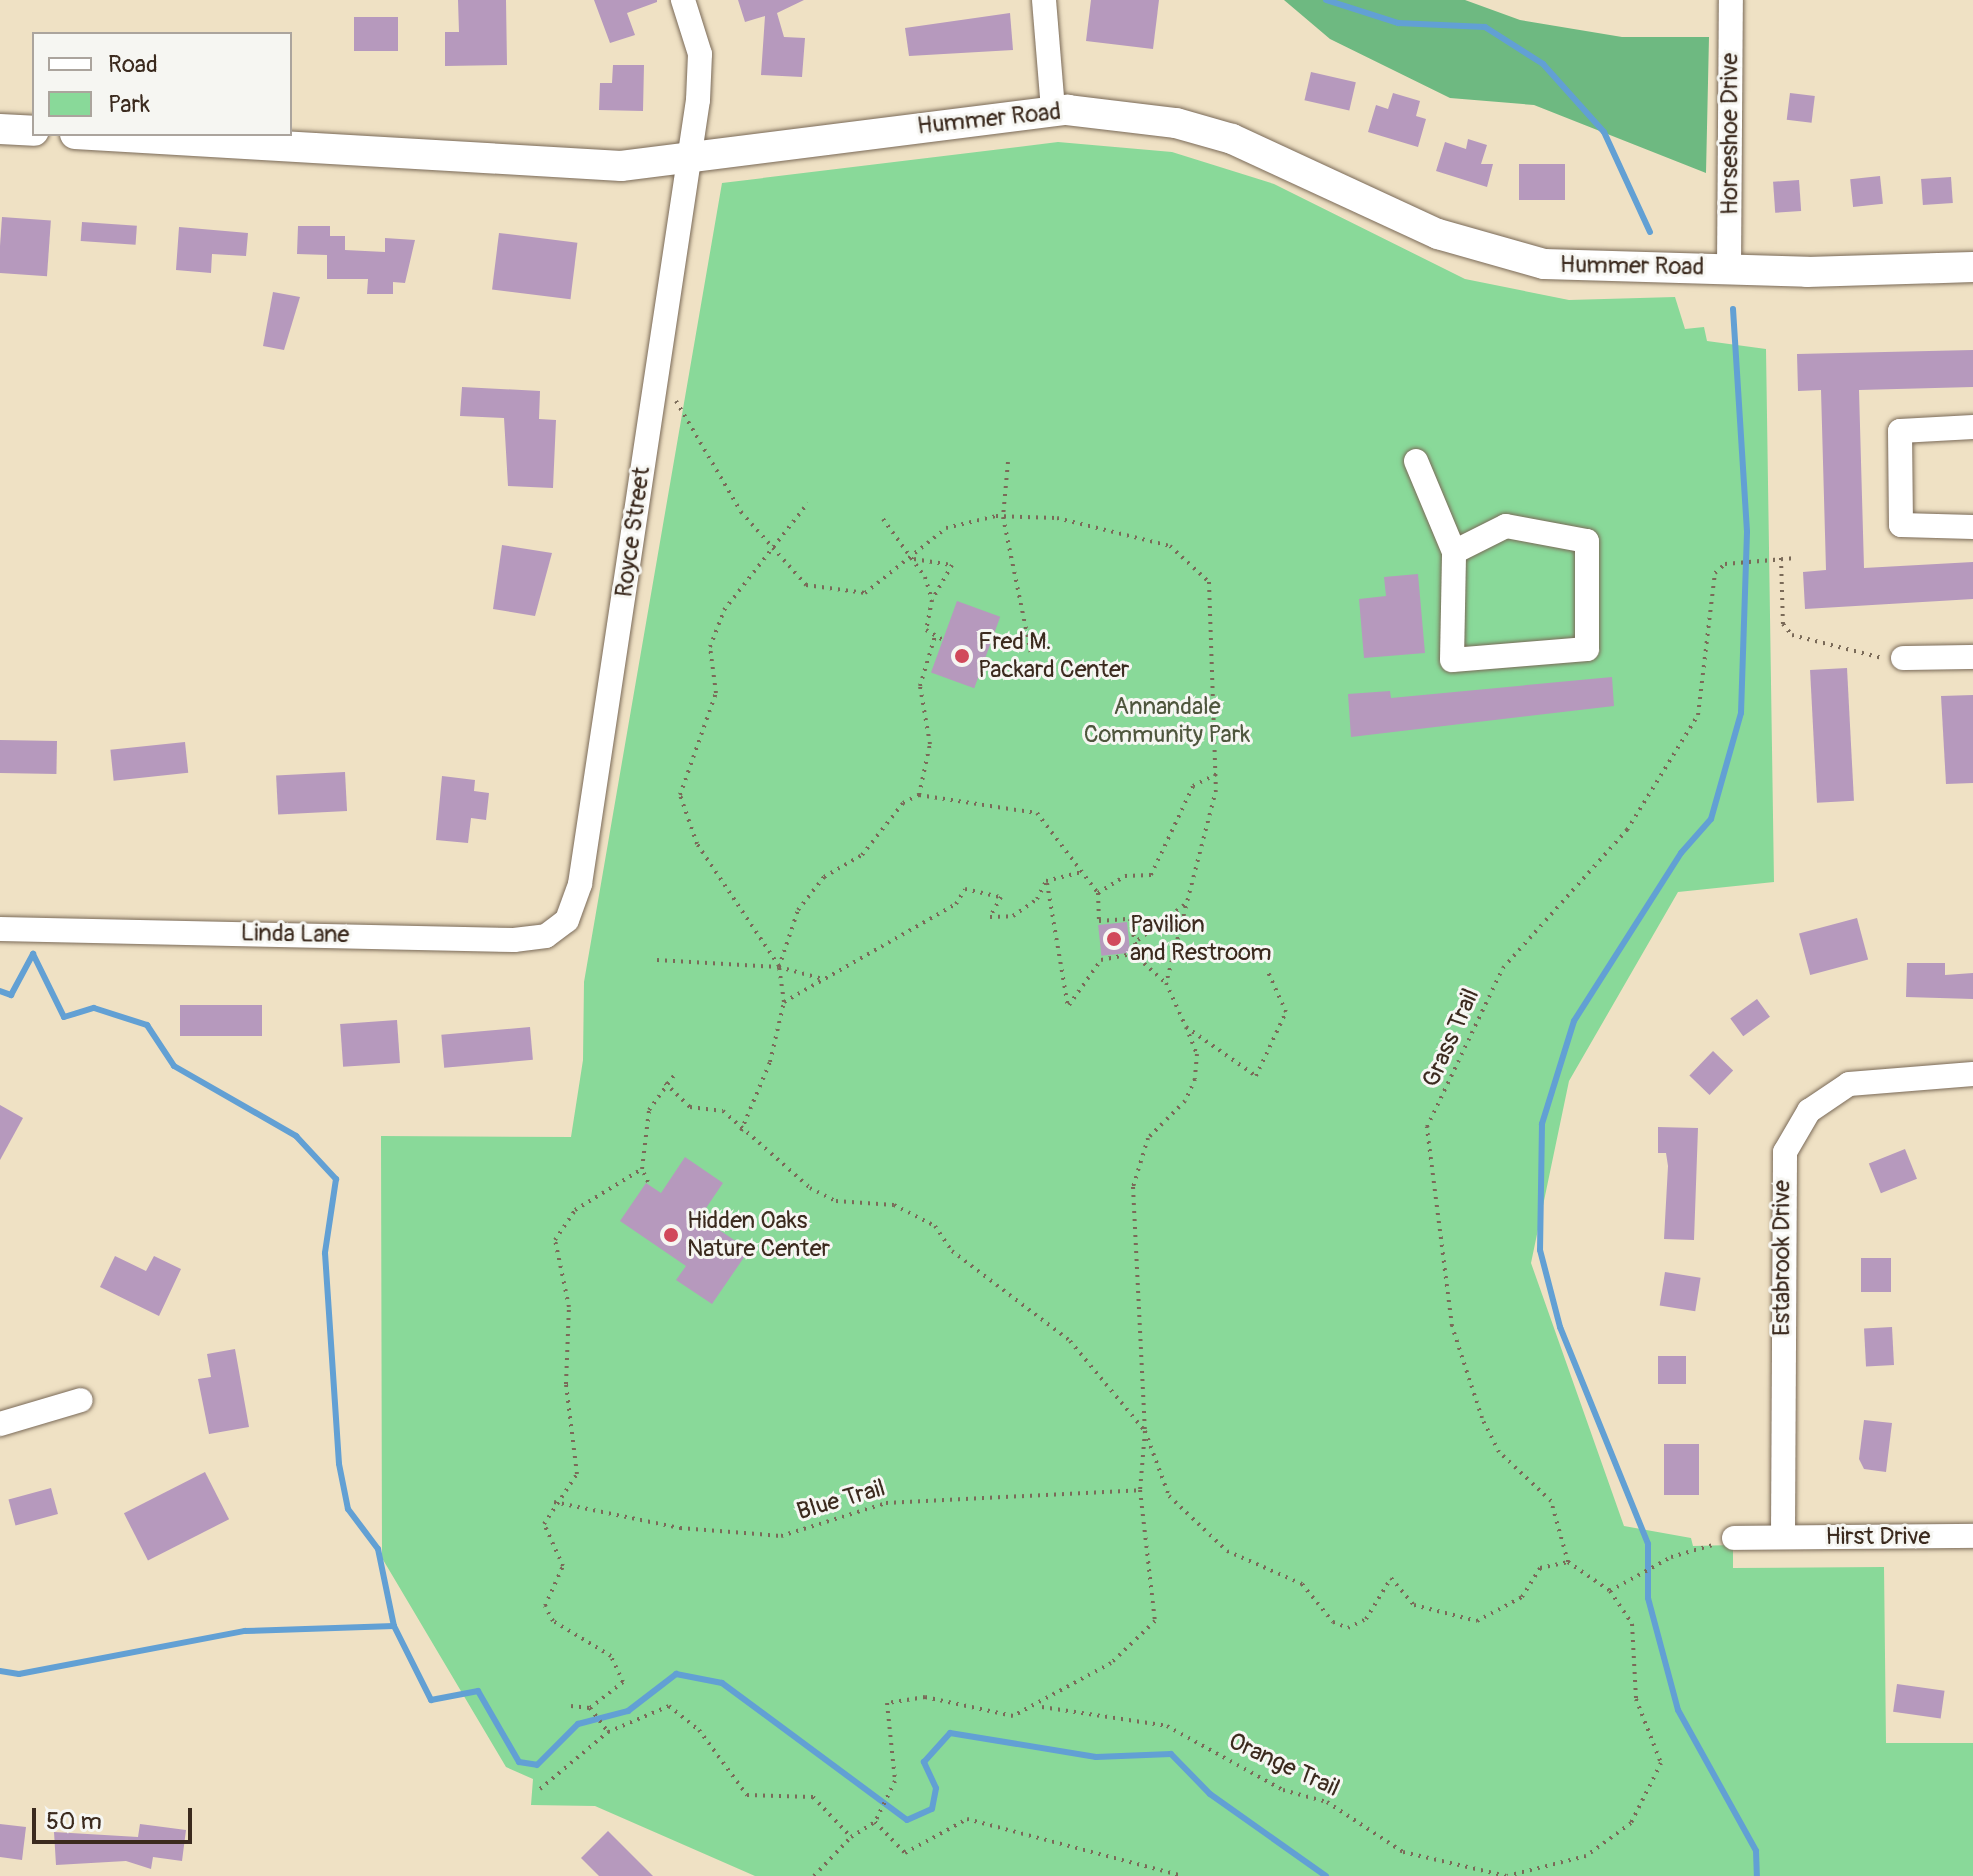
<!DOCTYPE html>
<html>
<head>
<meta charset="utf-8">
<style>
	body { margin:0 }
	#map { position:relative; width:1973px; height:1876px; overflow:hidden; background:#efe1c4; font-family:Pangolin,sans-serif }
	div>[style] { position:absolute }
	.green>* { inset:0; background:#89d999 }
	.forest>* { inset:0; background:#6eb981 }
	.stream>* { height:6px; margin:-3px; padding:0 3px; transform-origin:3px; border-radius:3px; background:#62a0d4 }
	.building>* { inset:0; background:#b699bd; transform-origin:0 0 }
	.path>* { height:4px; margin-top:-2px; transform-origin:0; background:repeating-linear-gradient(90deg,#7a6a58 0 2px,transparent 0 8px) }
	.roads { filter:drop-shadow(0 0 2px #7a6a58) drop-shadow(0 0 2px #7a6a58) }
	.minor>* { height:24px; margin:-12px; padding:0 12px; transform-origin:12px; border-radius:12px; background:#fff }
	.major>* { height:30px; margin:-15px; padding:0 15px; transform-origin:15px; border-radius:15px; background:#fff }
	.dots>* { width:22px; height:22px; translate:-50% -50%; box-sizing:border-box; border:4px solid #f6f6f2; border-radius:50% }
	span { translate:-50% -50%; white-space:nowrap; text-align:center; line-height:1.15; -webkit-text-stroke:6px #f6f6f2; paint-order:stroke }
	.street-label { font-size:24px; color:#3b2a1e }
	.poi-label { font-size:24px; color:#3b2a1e }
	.left { translate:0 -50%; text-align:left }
	.park-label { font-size:24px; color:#4e563d }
	.legend { position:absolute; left:32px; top:32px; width:260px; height:104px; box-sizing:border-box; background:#f6f6f2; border:2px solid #aba49d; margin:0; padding:10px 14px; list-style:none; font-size:24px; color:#3b2a1e }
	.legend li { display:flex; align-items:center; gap:16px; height:40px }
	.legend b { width:40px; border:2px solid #aba49d }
	.scale { position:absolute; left:32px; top:1808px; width:160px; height:36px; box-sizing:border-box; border:4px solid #3b2a1e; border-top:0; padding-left:10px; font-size:24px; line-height:28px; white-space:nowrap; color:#3b2a1e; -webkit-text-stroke:6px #f6f6f2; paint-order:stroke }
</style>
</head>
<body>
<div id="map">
	<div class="green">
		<div style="clip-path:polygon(1058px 142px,1172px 152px,1274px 184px,1465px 279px,1569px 300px,1675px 297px,1685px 329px,1704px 327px,1707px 341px,1766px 349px,1774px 882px,1678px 892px,1569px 1081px,1531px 1263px,1624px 1526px,1691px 1538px,1693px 1546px,1733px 1545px,1733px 1568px,1884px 1567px,1886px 1743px,1973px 1743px,1973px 1876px,755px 1876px,595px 1806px,531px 1805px,533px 1779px,506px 1767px,382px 1558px,381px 1136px,571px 1137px,583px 1060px,584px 982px,722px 183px)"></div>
	</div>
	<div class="forest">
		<div style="clip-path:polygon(1284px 0,1465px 0,1520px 20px,1622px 37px,1709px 37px,1706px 173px,1534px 105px,1450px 98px,1330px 39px)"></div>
	</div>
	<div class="stream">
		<div style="left:1326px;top:0;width:76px;rotate:17.7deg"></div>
		<div style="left:1398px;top:23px;width:87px;rotate:2.6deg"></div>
		<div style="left:1485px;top:27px;width:69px;rotate:32.5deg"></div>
		<div style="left:1543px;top:64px;width:91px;rotate:48.1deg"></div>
		<div style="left:1604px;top:132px;width:110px;rotate:65.3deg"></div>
		<div style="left:1733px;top:309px;width:223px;rotate:86.4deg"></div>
		<div style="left:1747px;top:532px;width:181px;rotate:91.9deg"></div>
		<div style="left:1741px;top:713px;width:110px;rotate:105.8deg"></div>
		<div style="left:1711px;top:819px;width:45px;rotate:131.4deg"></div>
		<div style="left:1681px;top:853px;width:199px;rotate:122.5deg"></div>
		<div style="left:1574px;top:1021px;width:108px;rotate:107.3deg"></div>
		<div style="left:1542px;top:1124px;width:126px;rotate:90.9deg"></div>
		<div style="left:1540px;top:1250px;width:80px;rotate:75.4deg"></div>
		<div style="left:1560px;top:1327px;width:234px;rotate:67.9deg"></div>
		<div style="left:1648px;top:1544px;width:54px;rotate:90deg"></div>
		<div style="left:1648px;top:1598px;width:116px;rotate:75deg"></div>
		<div style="left:1678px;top:1710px;width:161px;rotate:61deg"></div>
		<div style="left:1756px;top:1851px;width:25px;rotate:88deg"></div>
		<div style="left:0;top:991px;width:12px;rotate:20deg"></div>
		<div style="left:11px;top:995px;width:47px;rotate:-61.8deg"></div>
		<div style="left:33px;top:954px;width:70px;rotate:63.8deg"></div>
		<div style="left:64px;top:1017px;width:31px;rotate:-17deg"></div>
		<div style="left:94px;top:1008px;width:56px;rotate:17.8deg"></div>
		<div style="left:147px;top:1025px;width:49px;rotate:56.6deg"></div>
		<div style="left:174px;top:1066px;width:141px;rotate:29.8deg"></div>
		<div style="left:296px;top:1136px;width:59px;rotate:47.1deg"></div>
		<div style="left:336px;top:1179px;width:75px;rotate:98.5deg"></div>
		<div style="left:325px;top:1253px;width:211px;rotate:86.2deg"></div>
		<div style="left:339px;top:1464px;width:46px;rotate:78.7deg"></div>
		<div style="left:348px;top:1509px;width:50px;rotate:53.1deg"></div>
		<div style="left:378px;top:1549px;width:79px;rotate:78.3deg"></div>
		<div style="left:0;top:1671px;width:19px;rotate:9deg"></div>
		<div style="left:19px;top:1674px;width:230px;rotate:-10.8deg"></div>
		<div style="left:245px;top:1631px;width:149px;rotate:-1.9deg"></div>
		<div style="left:394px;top:1626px;width:83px;rotate:63.4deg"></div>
		<div style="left:431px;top:1700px;width:48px;rotate:-10.8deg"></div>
		<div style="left:478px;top:1691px;width:82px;rotate:60deg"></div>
		<div style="left:519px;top:1762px;width:18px;rotate:9deg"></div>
		<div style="left:537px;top:1765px;width:58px;rotate:-45deg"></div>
		<div style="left:578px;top:1724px;width:52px;rotate:-14.6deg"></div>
		<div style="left:628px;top:1711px;width:61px;rotate:-37.6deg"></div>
		<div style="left:676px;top:1674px;width:47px;rotate:11.1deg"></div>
		<div style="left:722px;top:1683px;width:230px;rotate:36.5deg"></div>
		<div style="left:907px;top:1820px;width:27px;rotate:-24deg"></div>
		<div style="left:932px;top:1809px;width:21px;rotate:-79deg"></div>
		<div style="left:936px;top:1788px;width:29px;rotate:-115deg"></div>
		<div style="left:924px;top:1762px;width:39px;rotate:-48deg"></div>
		<div style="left:950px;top:1733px;width:148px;rotate:9.3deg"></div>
		<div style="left:1096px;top:1757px;width:75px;rotate:-2.3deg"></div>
		<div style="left:1171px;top:1754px;width:56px;rotate:45.7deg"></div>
		<div style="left:1210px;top:1794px;width:142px;rotate:35.3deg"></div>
	</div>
	<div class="building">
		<div style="clip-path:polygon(458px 0,506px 0,507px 65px,445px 66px,445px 32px,459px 32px)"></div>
		<div style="clip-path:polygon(594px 0,657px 0,657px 2px,627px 13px,635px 35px,610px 43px)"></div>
		<div style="clip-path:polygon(738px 0,804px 0,777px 13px,784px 37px,805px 38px,802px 77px,761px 75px,765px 16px,745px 22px)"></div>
		<div style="clip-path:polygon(1091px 0,1159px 0,1153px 49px,1086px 41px)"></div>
		<div style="clip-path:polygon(1010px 13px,1013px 50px,909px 56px,905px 28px)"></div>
		<div style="left:354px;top:17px;width:44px;height:34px"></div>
		<div style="clip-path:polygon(613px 65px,644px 65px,643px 111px,599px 110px,600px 83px,612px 83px)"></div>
		<div style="left:1311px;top:72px;width:46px;height:29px;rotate:13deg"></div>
		<div style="clip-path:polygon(1393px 93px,1420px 101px,1416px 116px,1426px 119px,1418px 147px,1368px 132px,1376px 105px,1388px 109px)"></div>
		<div style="left:1790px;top:93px;width:25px;height:27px;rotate:7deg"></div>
		<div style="clip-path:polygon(1468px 139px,1487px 145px,1481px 164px,1493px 164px,1487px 187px,1436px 171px,1445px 142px,1466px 149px)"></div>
		<div style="left:1519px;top:164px;width:46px;height:36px"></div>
		<div style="left:1880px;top:176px;width:28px;height:30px;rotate:84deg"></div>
		<div style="left:1951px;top:177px;width:26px;height:30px;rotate:86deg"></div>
		<div style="left:1799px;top:180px;width:31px;height:26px;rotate:86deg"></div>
		<div style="left:2px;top:217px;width:49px;height:56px;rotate:4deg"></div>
		<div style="left:82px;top:222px;width:55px;height:19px;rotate:4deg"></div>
		<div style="clip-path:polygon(298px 226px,330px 226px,330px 236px,345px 236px,345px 250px,385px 252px,385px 238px,415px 240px,405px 283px,393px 282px,393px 294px,367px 294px,368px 279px,327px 279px,327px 255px,297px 254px)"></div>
		<div style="clip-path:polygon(179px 227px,248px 233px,246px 256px,212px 254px,211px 273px,176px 270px)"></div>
		<div style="left:499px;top:233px;width:79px;height:57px;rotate:7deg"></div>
		<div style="clip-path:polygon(273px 292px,300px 297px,284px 350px,263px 346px)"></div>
		<div style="clip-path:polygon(1973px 350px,1973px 387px,1859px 390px,1864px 568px,1973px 562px,1973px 599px,1805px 609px,1803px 572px,1826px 570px,1821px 390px,1798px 391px,1797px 354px)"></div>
		<div style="clip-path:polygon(462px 387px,540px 391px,539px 419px,556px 420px,553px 488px,508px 486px,504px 418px,460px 416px)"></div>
		<div style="clip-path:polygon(502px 545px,552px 553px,535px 616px,493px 609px)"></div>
		<div style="clip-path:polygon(1418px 574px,1425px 653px,1364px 658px,1359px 599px,1386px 596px,1384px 577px)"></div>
		<div style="left:957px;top:601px;width:46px;height:76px;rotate:20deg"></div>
		<div style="left:1847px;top:668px;width:133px;height:37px;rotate:87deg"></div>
		<div style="clip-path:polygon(1612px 677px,1614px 706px,1351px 737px,1348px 694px,1390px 691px,1391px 698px)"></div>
		<div style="clip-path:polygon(1973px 695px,1973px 783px,1946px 784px,1941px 696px)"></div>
		<div style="left:0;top:740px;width:57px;height:33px;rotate:1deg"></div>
		<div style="left:185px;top:742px;width:31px;height:75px;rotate:84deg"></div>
		<div style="left:345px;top:772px;width:39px;height:69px;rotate:87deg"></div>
		<div style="clip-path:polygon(442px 776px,475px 780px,474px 791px,489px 793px,486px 820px,471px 818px,468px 843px,436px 840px)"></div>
		<div style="left:1857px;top:918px;width:43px;height:60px;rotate:75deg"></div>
		<div style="left:1127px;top:922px;width:31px;height:29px;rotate:84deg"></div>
		<div style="clip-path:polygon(1907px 963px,1945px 963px,1945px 975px,1973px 973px,1973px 999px,1906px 997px)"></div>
		<div style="left:1757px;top:999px;width:22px;height:33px;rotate:54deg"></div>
		<div style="left:262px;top:1005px;width:31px;height:82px;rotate:90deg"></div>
		<div style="left:397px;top:1020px;width:43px;height:57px;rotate:86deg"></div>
		<div style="left:530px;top:1027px;width:33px;height:89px;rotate:85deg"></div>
		<div style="left:1713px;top:1051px;width:28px;height:34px;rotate:44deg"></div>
		<div style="clip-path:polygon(0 1105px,23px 1118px,0 1160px)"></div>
		<div style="clip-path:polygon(1658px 1127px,1698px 1128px,1694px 1240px,1664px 1239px,1668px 1166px,1666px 1153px,1658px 1153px)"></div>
		<div style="left:1905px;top:1149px;width:32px;height:39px;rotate:68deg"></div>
		<div style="clip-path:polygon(685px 1157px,723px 1183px,700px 1217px,749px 1250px,712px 1304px,676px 1280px,686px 1266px,620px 1221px,646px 1183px,661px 1193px)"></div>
		<div style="clip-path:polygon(115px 1256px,146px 1271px,154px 1256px,181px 1269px,159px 1316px,100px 1287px)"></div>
		<div style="left:1861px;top:1258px;width:30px;height:34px"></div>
		<div style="left:1665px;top:1272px;width:36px;height:34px;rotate:9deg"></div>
		<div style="left:1892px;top:1327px;width:38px;height:28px;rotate:87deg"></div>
		<div style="clip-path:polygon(235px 1349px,249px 1427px,209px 1434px,198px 1379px,211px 1377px,207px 1354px)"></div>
		<div style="left:1658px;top:1356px;width:28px;height:28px"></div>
		<div style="clip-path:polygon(1864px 1420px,1892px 1423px,1886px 1472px,1864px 1469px,1859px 1459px)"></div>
		<div style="left:1664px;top:1444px;width:35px;height:51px"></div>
		<div style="left:205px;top:1472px;width:53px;height:91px;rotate:63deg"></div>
		<div style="left:51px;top:1488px;width:27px;height:44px;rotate:75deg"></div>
		<div style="left:1897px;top:1684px;width:48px;height:28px;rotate:8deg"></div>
		<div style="clip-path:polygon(0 1824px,26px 1827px,22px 1860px,0 1857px)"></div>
		<div style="clip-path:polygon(140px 1824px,186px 1830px,182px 1861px,153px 1857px,151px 1869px,126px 1861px,56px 1865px,54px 1832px,138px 1837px)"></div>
		<div style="clip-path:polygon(608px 1831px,653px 1876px,599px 1876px,581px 1858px)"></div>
	</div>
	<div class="path">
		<div style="left:676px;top:401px;width:129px;rotate:59.6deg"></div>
		<div style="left:741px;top:512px;width:98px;rotate:48.3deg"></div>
		<div style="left:806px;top:585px;width:60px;rotate:7.7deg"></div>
		<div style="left:865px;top:593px;width:104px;rotate:-38.7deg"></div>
		<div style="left:946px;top:528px;width:51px;rotate:-13.5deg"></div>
		<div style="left:996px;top:516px;width:61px;rotate:1.9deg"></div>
		<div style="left:1057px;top:518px;width:116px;rotate:13.9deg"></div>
		<div style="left:1170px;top:546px;width:53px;rotate:42.7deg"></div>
		<div style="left:1209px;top:582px;width:208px;rotate:88.1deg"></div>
		<div style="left:1216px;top:790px;width:199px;rotate:104.5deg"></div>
		<div style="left:1008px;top:462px;width:55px;rotate:95.2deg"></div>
		<div style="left:1003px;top:517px;width:140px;rotate:78.4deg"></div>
		<div style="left:883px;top:519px;width:72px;rotate:54.1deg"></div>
		<div style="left:925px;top:577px;width:24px;rotate:73deg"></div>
		<div style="left:932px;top:600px;width:31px;rotate:101deg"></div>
		<div style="left:926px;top:630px;width:20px;rotate:30deg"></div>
		<div style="left:1781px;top:558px;width:66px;rotate:88.3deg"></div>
		<div style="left:1783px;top:624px;width:14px;rotate:51deg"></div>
		<div style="left:1792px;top:635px;width:93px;rotate:14.3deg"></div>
		<div style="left:914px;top:559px;width:38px;rotate:9deg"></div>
		<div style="left:952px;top:565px;width:40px;rotate:119.7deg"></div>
		<div style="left:919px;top:795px;width:52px;rotate:-77.8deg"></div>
		<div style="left:930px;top:744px;width:59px;rotate:-99.8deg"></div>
		<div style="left:920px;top:686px;width:52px;rotate:-73.3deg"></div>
		<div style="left:1046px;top:881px;width:36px;rotate:-14deg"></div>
		<div style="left:1047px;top:883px;width:126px;rotate:80.4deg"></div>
		<div style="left:1098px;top:893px;width:32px;rotate:-32deg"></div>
		<div style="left:1125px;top:876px;width:26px;rotate:-2deg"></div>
		<div style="left:1151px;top:875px;width:98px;rotate:-64.7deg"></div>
		<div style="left:1193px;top:786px;width:27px;rotate:-27deg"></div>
		<div style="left:1138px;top:940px;width:61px;rotate:-37.1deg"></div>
		<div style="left:657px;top:960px;width:122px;rotate:3.3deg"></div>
		<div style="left:779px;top:967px;width:46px;rotate:15.3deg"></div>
		<div style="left:779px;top:966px;width:147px;rotate:-123.9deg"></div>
		<div style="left:697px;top:844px;width:52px;rotate:-109.1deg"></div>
		<div style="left:680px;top:795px;width:108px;rotate:-70.6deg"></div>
		<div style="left:716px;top:693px;width:46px;rotate:-97.4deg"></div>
		<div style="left:710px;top:647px;width:40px;rotate:-69deg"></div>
		<div style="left:724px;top:610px;width:136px;rotate:-51.9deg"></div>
		<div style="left:784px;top:1002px;width:198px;rotate:-29.7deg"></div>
		<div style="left:956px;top:904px;width:17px;rotate:-59deg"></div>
		<div style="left:965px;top:889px;width:37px;rotate:13deg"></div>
		<div style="left:1001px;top:897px;width:23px;rotate:119deg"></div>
		<div style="left:990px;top:917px;width:23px;rotate:-2deg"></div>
		<div style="left:1013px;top:916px;width:29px;rotate:-35deg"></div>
		<div style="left:1037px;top:899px;width:20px;rotate:-63deg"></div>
		<div style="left:1069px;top:1005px;width:55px;rotate:-54.6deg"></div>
		<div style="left:1101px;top:960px;width:36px;rotate:-11deg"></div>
		<div style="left:1186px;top:1027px;width:29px;rotate:68deg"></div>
		<div style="left:1197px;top:1054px;width:25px;rotate:95deg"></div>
		<div style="left:1195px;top:1079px;width:24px;rotate:114deg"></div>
		<div style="left:1185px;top:1101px;width:52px;rotate:135deg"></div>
		<div style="left:1148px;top:1138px;width:51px;rotate:107deg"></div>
		<div style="left:1133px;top:1187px;width:244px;rotate:87.2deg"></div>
		<div style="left:1145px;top:1431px;width:69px;rotate:69.7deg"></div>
		<div style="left:1169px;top:1496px;width:80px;rotate:43.5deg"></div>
		<div style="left:1227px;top:1551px;width:82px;rotate:23.7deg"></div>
		<div style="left:1302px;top:1584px;width:49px;rotate:50.8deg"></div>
		<div style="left:1333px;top:1622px;width:16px;rotate:22deg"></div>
		<div style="left:1348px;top:1628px;width:20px;rotate:-27deg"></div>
		<div style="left:1366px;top:1619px;width:48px;rotate:-58.6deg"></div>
		<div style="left:1391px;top:1578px;width:35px;rotate:50deg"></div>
		<div style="left:1414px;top:1605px;width:65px;rotate:14.3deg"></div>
		<div style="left:1477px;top:1621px;width:51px;rotate:-28.1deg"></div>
		<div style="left:1522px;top:1597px;width:34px;rotate:-58deg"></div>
		<div style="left:1540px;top:1568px;width:29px;rotate:-12deg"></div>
		<div style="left:1568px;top:1562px;width:51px;rotate:34.6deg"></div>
		<div style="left:1610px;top:1591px;width:40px;rotate:56deg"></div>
		<div style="left:1632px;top:1624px;width:75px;rotate:86.9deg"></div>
		<div style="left:1636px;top:1699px;width:69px;rotate:68.7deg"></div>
		<div style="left:1661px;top:1763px;width:67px;rotate:116.6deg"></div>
		<div style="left:1631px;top:1823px;width:56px;rotate:143.7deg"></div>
		<div style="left:1586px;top:1856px;width:81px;rotate:165.8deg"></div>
		<div style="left:665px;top:1083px;width:35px;rotate:44deg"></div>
		<div style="left:690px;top:1107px;width:33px;rotate:7deg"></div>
		<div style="left:723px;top:1111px;width:116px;rotate:41.5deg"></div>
		<div style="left:810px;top:1188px;width:29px;rotate:27deg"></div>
		<div style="left:836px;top:1201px;width:58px;rotate:3.9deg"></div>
		<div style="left:894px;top:1205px;width:46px;rotate:27.1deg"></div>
		<div style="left:935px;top:1226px;width:30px;rotate:56deg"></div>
		<div style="left:952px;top:1251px;width:148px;rotate:37.3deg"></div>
		<div style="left:1070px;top:1341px;width:117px;rotate:50.2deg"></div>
		<div style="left:1145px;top:1431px;width:59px;rotate:94.8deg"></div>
		<div style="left:1140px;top:1490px;width:132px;rotate:83.5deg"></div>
		<div style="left:1155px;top:1621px;width:61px;rotate:136.3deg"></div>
		<div style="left:1111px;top:1663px;width:111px;rotate:151.6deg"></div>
		<div style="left:1013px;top:1716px;width:90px;rotate:-167.8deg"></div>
		<div style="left:925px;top:1697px;width:38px;rotate:171deg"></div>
		<div style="left:887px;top:1703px;width:78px;rotate:84.1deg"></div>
		<div style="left:895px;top:1781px;width:46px;rotate:116deg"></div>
		<div style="left:741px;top:1131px;width:75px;rotate:-67.2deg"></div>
		<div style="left:770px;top:1062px;width:62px;rotate:-76.9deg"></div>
		<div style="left:784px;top:1002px;width:35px;rotate:-98deg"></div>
		<div style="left:779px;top:967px;width:60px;rotate:-71.6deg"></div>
		<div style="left:798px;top:910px;width:42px;rotate:-51.8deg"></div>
		<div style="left:824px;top:877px;width:44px;rotate:-30.1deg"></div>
		<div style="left:862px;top:855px;width:66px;rotate:-51.7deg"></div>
		<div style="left:903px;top:803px;width:18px;rotate:-27deg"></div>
		<div style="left:919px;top:795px;width:119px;rotate:8.7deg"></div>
		<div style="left:1037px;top:813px;width:101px;rotate:52.7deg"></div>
		<div style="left:1098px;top:893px;width:28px;rotate:88deg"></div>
		<div style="left:1099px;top:921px;width:31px;rotate:-4deg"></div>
		<div style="left:1130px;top:919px;width:40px;rotate:78deg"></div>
		<div style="left:1138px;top:958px;width:38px;rotate:42deg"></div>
		<div style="left:1166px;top:983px;width:48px;rotate:65.6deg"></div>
		<div style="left:1186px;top:1027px;width:85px;rotate:35deg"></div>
		<div style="left:1256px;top:1076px;width:71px;rotate:-64.9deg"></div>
		<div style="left:1286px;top:1012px;width:44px;rotate:-114.2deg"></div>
		<div style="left:648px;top:1182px;width:14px;rotate:-115deg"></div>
		<div style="left:642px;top:1169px;width:59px;rotate:-83.2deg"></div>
		<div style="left:649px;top:1110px;width:44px;rotate:-54.2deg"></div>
		<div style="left:554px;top:1502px;width:129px;rotate:11.7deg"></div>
		<div style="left:680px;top:1528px;width:101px;rotate:4.5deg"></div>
		<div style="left:781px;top:1536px;width:110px;rotate:-17.4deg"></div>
		<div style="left:886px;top:1503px;width:254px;rotate:-2.9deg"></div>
		<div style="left:1568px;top:1562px;width:63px;rotate:-105.6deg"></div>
		<div style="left:1551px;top:1501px;width:71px;rotate:-136.7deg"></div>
		<div style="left:1499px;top:1452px;width:38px;rotate:-117deg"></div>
		<div style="left:1482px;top:1418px;width:97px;rotate:-108.1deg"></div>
		<div style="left:1452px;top:1326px;width:201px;rotate:-97.2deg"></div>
		<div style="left:1427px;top:1127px;width:176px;rotate:-64.5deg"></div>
		<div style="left:1503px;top:968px;width:186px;rotate:-48.1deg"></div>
		<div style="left:1627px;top:830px;width:135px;rotate:-58.3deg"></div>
		<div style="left:1698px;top:715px;width:143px;rotate:-83.2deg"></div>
		<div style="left:1715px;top:573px;width:13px;rotate:-42deg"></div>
		<div style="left:1725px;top:564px;width:71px;rotate:-4.8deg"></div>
		<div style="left:1610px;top:1591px;width:70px;rotate:-29.1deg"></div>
		<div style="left:1671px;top:1557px;width:44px;rotate:-15.9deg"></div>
		<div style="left:571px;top:1706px;width:19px;rotate:6deg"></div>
		<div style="left:1042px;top:1707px;width:126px;rotate:8.6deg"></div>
		<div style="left:1167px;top:1726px;width:132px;rotate:28.9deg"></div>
		<div style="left:1283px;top:1790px;width:46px;rotate:15.3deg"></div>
		<div style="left:1327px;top:1802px;width:91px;rotate:33.3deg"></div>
		<div style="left:1403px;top:1852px;width:106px;rotate:13.1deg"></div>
		<div style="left:590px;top:1708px;width:42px;rotate:-38.2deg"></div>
		<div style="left:623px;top:1682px;width:29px;rotate:-115deg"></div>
		<div style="left:611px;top:1656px;width:68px;rotate:-148.9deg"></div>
		<div style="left:553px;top:1621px;width:17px;rotate:-118deg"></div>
		<div style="left:545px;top:1606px;width:44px;rotate:-65.8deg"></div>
		<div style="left:563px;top:1566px;width:46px;rotate:-114.3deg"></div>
		<div style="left:544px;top:1524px;width:60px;rotate:-56.6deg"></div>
		<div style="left:577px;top:1474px;width:91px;rotate:-97deg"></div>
		<div style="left:566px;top:1384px;width:77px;rotate:-87.8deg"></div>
		<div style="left:569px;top:1307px;width:68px;rotate:-101.8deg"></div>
		<div style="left:555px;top:1240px;width:36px;rotate:-56deg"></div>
		<div style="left:575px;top:1210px;width:79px;rotate:-31.5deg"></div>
		<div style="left:590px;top:1708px;width:30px;rotate:53deg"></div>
		<div style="left:540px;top:1789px;width:89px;rotate:-40deg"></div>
		<div style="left:608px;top:1732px;width:66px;rotate:-23.1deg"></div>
		<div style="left:669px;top:1706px;width:38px;rotate:39deg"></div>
		<div style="left:699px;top:1730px;width:81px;rotate:53.6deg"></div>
		<div style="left:747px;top:1795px;width:66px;rotate:1.7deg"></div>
		<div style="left:813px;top:1797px;width:55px;rotate:46.5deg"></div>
		<div style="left:851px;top:1837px;width:28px;rotate:-32deg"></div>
		<div style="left:875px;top:1822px;width:43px;rotate:45.9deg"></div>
		<div style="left:905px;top:1853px;width:71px;rotate:-28.7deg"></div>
		<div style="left:967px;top:1819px;width:222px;rotate:14.8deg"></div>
		<div style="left:814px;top:1876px;width:54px;rotate:-46.5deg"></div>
	</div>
	<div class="roads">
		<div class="minor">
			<div style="left:1044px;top:0;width:110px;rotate:85.3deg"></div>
			<div style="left:1729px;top:268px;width:268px;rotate:-89.6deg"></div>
			<div style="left:1973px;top:427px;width:73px;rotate:176.9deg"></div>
			<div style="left:1900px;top:431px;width:94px;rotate:89.4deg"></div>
			<div style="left:1901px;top:525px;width:72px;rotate:1.6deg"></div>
			<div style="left:1416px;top:461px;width:99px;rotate:67.3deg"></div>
			<div style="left:1454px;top:552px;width:58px;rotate:-26.6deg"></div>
			<div style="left:1506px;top:526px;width:82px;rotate:10.5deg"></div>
			<div style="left:1587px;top:541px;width:108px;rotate:90deg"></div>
			<div style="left:1587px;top:649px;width:135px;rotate:175.3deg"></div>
			<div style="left:1452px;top:660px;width:108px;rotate:-88.9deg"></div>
			<div style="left:1903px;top:658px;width:70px;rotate:-0.8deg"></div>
			<div style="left:0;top:929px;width:514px;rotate:1.23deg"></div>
			<div style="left:514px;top:940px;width:32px;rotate:-7deg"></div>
			<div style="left:546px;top:936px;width:26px;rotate:-37deg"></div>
			<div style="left:567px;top:920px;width:38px;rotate:-70deg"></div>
			<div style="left:580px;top:884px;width:793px;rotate:-81.44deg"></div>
			<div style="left:698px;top:100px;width:46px;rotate:-87.5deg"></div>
			<div style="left:700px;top:54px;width:57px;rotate:-107.5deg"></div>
			<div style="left:0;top:1424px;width:84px;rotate:-16.5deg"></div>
			<div style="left:1783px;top:1537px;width:385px;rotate:-89.7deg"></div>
			<div style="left:1785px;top:1152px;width:48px;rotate:-59.7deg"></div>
			<div style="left:1809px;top:1111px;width:48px;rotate:-34deg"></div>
			<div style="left:1849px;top:1084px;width:124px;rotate:-4.6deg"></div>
			<div style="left:1734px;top:1538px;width:239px;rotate:-0.5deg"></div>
		</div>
		<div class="major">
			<div style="left:0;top:129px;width:34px;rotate:3deg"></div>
			<div style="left:75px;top:134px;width:547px;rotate:3.35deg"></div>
			<div style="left:621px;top:166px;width:450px;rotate:-7.2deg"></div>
			<div style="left:1067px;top:110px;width:110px;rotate:6.8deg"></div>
			<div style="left:1176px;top:123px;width:58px;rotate:15.9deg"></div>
			<div style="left:1232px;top:139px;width:227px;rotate:24.8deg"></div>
			<div style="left:1438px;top:234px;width:110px;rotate:15.8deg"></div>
			<div style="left:1544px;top:264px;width:263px;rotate:1.7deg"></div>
			<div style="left:1807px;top:272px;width:166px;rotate:-1.7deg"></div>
		</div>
	</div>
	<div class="dots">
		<div style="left:962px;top:656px;background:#d1495b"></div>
		<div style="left:1114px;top:939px;background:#d1495b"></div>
		<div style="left:671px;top:1235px;background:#d1495b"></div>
	</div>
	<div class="street-label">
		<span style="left:989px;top:119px;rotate:-6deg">Hummer Road</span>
		<span style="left:1730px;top:134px;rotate:-90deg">Horseshoe Drive</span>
		<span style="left:1632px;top:266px;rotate:1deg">Hummer Road</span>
		<span style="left:633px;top:532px;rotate:-82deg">Royce Street</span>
		<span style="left:295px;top:934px;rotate:1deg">Linda Lane</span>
		<span style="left:1451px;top:1038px;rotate:-66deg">Grass Trail</span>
		<span style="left:1782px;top:1258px;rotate:-90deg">Estabrook Drive</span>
		<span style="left:841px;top:1500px;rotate:-16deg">Blue Trail</span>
		<span style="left:1878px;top:1537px">Hirst Drive</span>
		<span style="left:1284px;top:1765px;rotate:25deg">Orange Trail</span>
	</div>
	<div class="poi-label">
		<span class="left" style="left:978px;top:656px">Fred M.<br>Packard Center</span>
		<span class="left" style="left:1130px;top:939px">Pavilion<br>and Restroom</span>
		<span class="left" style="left:687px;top:1235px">Hidden Oaks<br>Nature Center</span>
	</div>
	<div class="park-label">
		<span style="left:1167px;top:721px">Annandale<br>Community Park</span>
	</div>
	<ul class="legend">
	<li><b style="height:10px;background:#fff"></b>Road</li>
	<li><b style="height:22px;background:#89d999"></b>Park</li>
	</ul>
	<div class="scale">50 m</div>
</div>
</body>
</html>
